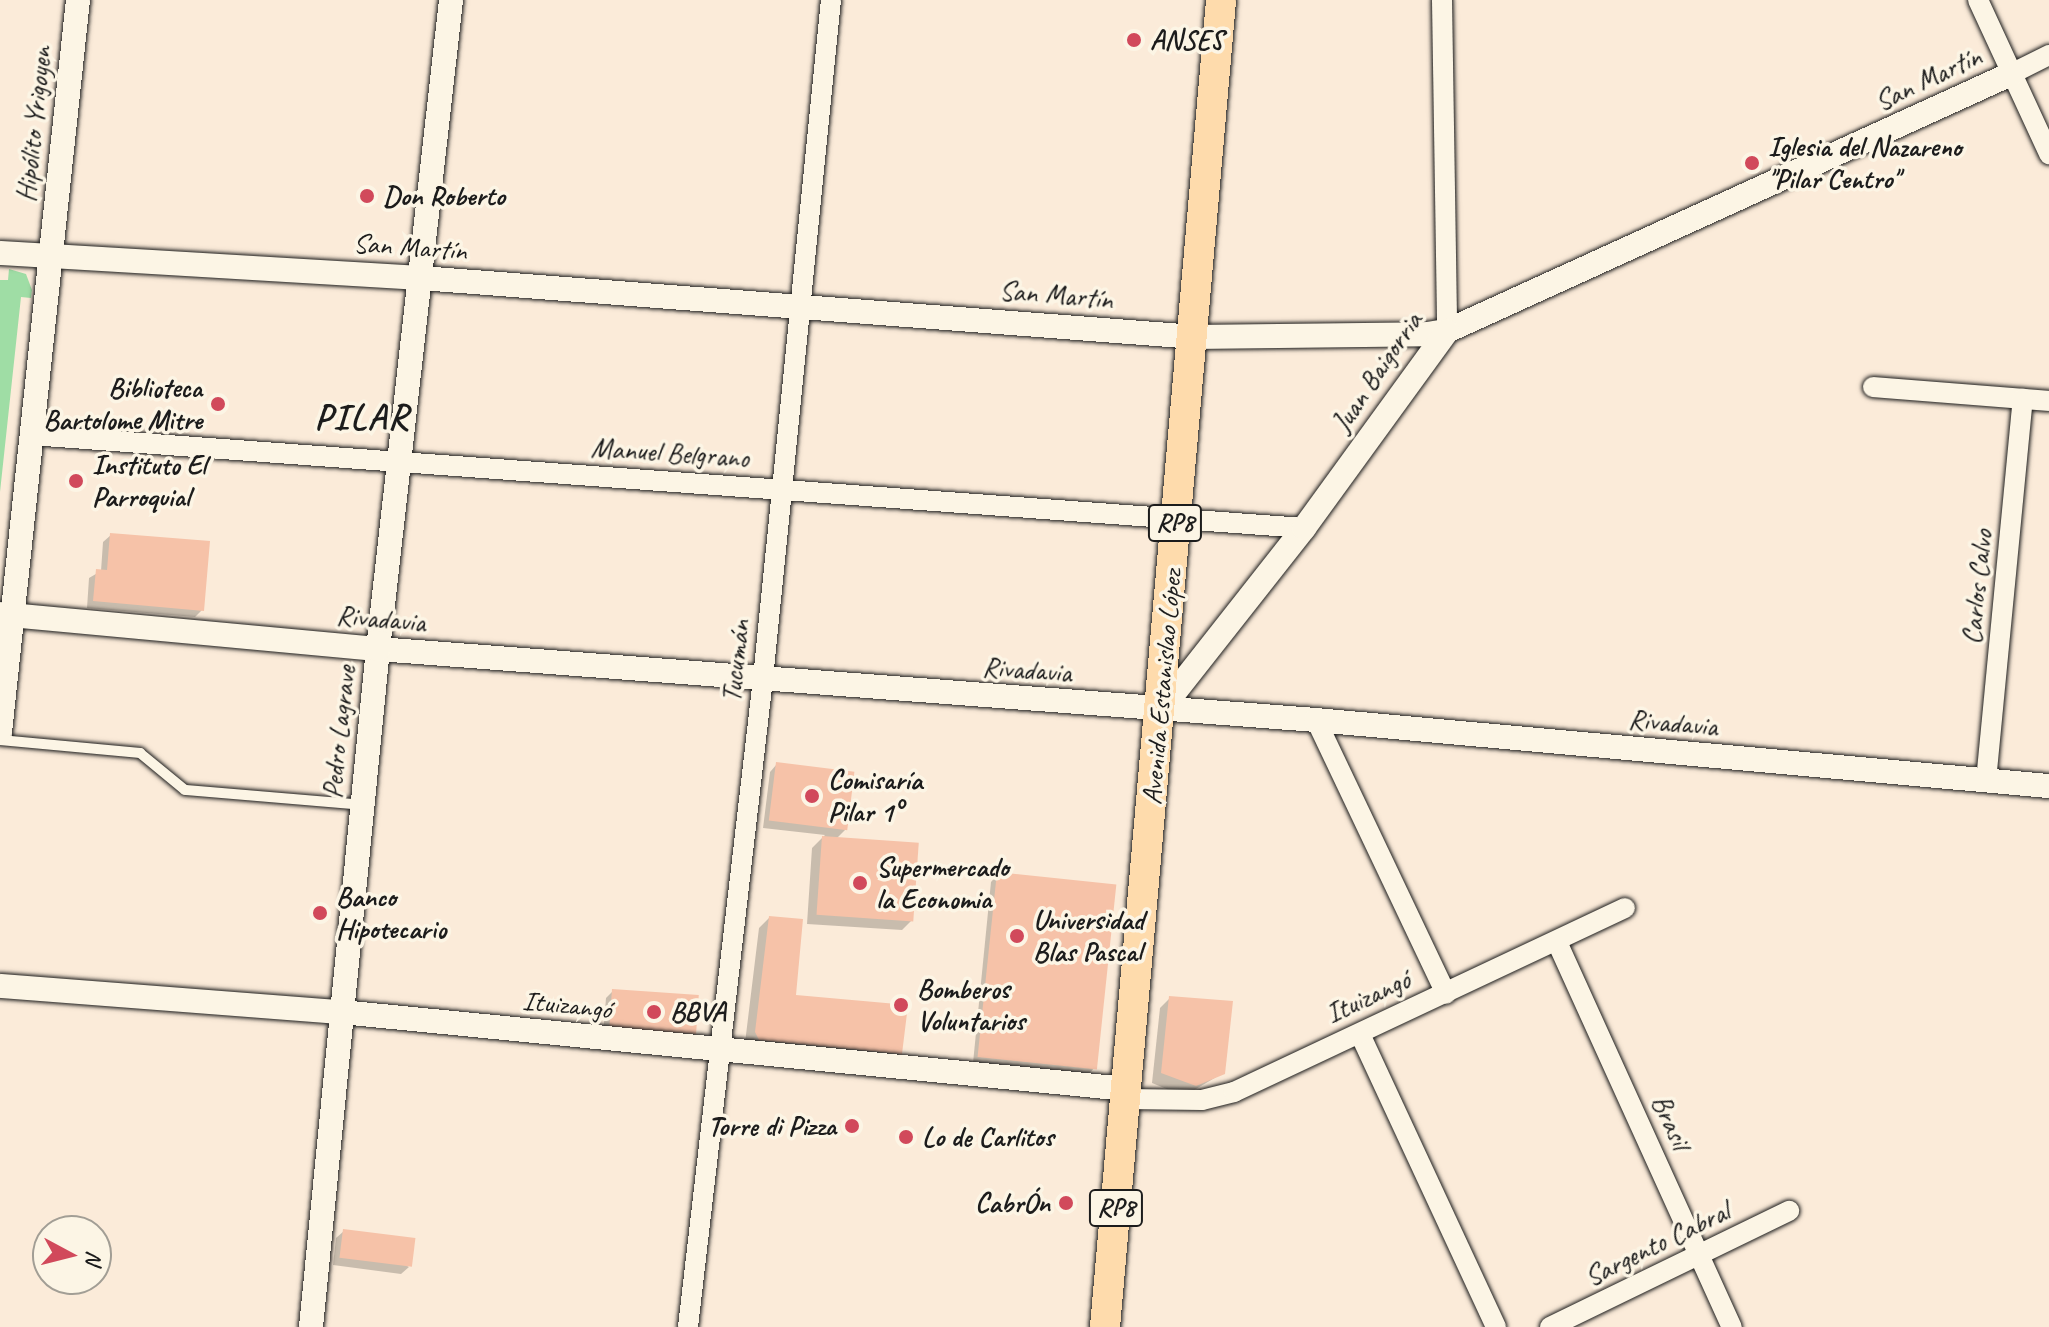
<!DOCTYPE html>
<html>
<head>
<meta charset="utf-8">
<style>
	body { margin:0 }
	#map { position:relative; width:2049px; height:1327px; overflow:hidden; background:#fbebd9; font-family:Caveat,sans-serif }
	div>[style] { position:absolute }
	.green>* { inset:0; background:#9fdda5 }
	.shadow>* { inset:0; background:#0003 }
	.building>* { inset:0; background:#f6c2a8; transform-origin:0 0 }
	.roads { filter:drop-shadow(0 0 2px #1c1c1c) drop-shadow(0 0 2px #1c1c1c) }
	.service>* { height:10px; margin:-5px; padding:0 5px; transform-origin:5px; border-radius:5px; background:#fcf5e5 }
	.minor>* { height:20px; margin:-10px; padding:0 10px; transform-origin:10px; border-radius:10px; background:#fcf5e5 }
	.tertiary>* { height:24px; margin:-12px; padding:0 12px; transform-origin:12px; border-radius:12px; background:#fcf5e5 }
	.primary>* { height:30px; margin:-15px; padding:0 15px; transform-origin:15px; border-radius:15px; background:#fedbac }
	.dots>* { width:22px; height:22px; translate:-50% -50%; box-sizing:border-box; border:4px solid #fcf5e5; border-radius:50% }
	span { translate:-50% -50%; white-space:nowrap; text-align:center; line-height:1.15; -webkit-text-stroke:7px #fcf5e5; paint-order:stroke }
	.shield-label span { padding:2px 6px; background:#fcf5e5; border:2px solid; border-radius:6px; -webkit-text-stroke-width:0 }
	.shield-label { font-size:26px; color:#1c1c1c; font-weight:700 }
	.poi-label { font-size:28px; color:#1c1c1c; font-weight:700 }
	.left { translate:0 -50%; text-align:left }
	.right { translate:-100% -50%; text-align:right }
	.street-label { font-size:28px; color:#1c1c1c }
	.district-label { font-size:36px; color:#1c1c1c; font-weight:700; letter-spacing:2px }
	.north { position:absolute; left:32px; top:1215px; width:80px; height:80px; box-sizing:border-box; background:#fcf5e5; border:2px solid #a29e95; border-radius:50%; rotate:97deg; font-size:22px; font-weight:700; line-height:32px; text-align:center; color:#1c1c1c }
	.north::after { content:''; display:block; margin:auto; width:28px; height:36px; background:#d1495b; clip-path:polygon(50% 0,100% 100%,50% 72%,0 100%) }
</style>
</head>
<body>
<div id="map">
	<div class="green">
		<div style="clip-path:polygon(9px 269px,26px 274px,32px 290px,31px 298px,21px 297px,0 492px,0 280px,8px 280px)"></div>
	</div>
	<div class="shadow">
		<div style="clip-path:polygon(111px 535px,202px 610px,195px 617px,87px 608px,89px 578px,101px 571px,103px 542px)"></div>
		<div style="clip-path:polygon(777px 764px,846px 829px,837px 838px,912px 920px,902px 930px,807px 924px,812px 848px,825px 835px,763px 828px,770px 772px)"></div>
		<div style="clip-path:polygon(998px 874px,1095px 1067px,1088px 1075px,973px 1063px,991px 882px)"></div>
		<div style="clip-path:polygon(769px 918px,794px 997px,900px 1053px,890px 1064px,745px 1043px,759px 928px)"></div>
		<div style="clip-path:polygon(613px 991px,694px 1034px,687px 1041px,603px 1035px,606px 998px)"></div>
		<div style="clip-path:polygon(1170px 998px,1223px 1073px,1184px 1096px,1152px 1083px,1160px 1008px)"></div>
		<div style="clip-path:polygon(344px 1231px,409px 1267px,401px 1274px,333px 1265px,336px 1238px)"></div>
	</div>
	<div class="building">
		<div style="clip-path:polygon(110px 533px,210px 541px,204px 611px,93px 601px,96px 569px,107px 570px)"></div>
		<div style="left:776px;top:762px;width:79px;height:59px;rotate:7deg"></div>
		<div style="left:822px;top:836px;width:97px;height:79px;rotate:4deg"></div>
		<div style="left:997px;top:872px;width:120px;height:186px;rotate:6deg"></div>
		<div style="clip-path:polygon(769px 916px,803px 919px,796px 995px,908px 1005px,902px 1054px,759px 1040px,755px 1032px)"></div>
		<div style="left:612px;top:989px;width:87px;height:39px;rotate:4deg"></div>
		<div style="clip-path:polygon(1169px 996px,1233px 1001px,1225px 1074px,1196px 1086px,1161px 1073px)"></div>
		<div style="left:343px;top:1229px;width:73px;height:29px;rotate:7deg"></div>
	</div>
	<div class="roads">
		<div class="service">
			<div style="left:0;top:740px;width:141px;rotate:5.3deg"></div>
			<div style="left:140px;top:753px;width:58px;rotate:39.4deg"></div>
			<div style="left:185px;top:790px;width:178px;rotate:4.8deg"></div>
		</div>
		<div class="minor">
			<div style="left:1442px;top:0;width:331px;rotate:89.1deg"></div>
			<div style="left:1978px;top:0;width:170px;rotate:65.2deg"></div>
			<div style="left:2013px;top:73px;width:40px;rotate:-26.6deg"></div>
			<div style="left:1873px;top:387px;width:177px;rotate:4.5deg"></div>
			<div style="left:31px;top:435px;width:1276px;rotate:4.18deg"></div>
			<div style="left:1316px;top:720px;width:303px;rotate:64.6deg"></div>
			<div style="left:1986px;top:781px;width:384px;rotate:-84.5deg"></div>
			<div style="left:1557px;top:942px;width:423px;rotate:65.6deg"></div>
			<div style="left:1360px;top:1034px;width:323px;rotate:65.1deg"></div>
			<div style="left:1126px;top:1099px;width:76px;rotate:0.8deg"></div>
			<div style="left:1202px;top:1100px;width:33px;rotate:-14deg"></div>
			<div style="left:1234px;top:1092px;width:432px;rotate:-25.2deg"></div>
			<div style="left:688px;top:1327px;width:652px;rotate:-83.4deg"></div>
			<div style="left:763px;top:679px;width:682px;rotate:-84.28deg"></div>
			<div style="left:1550px;top:1327px;width:266px;rotate:-25.9deg"></div>
		</div>
		<div class="tertiary">
			<div style="left:0;top:253px;width:422px;rotate:3.4deg"></div>
			<div style="left:421px;top:278px;width:775px;rotate:4.36deg"></div>
			<div style="left:1194px;top:337px;width:233px;rotate:-0.7deg"></div>
			<div style="left:1427px;top:334px;width:20px;rotate:-9deg"></div>
			<div style="left:1447px;top:331px;width:622px;rotate:-24.5deg"></div>
			<div style="left:0;top:614px;width:380px;rotate:5.3deg"></div>
			<div style="left:378px;top:649px;width:941px;rotate:4.33deg"></div>
			<div style="left:1316px;top:720px;width:736px;rotate:5.15deg"></div>
			<div style="left:1160px;top:711px;width:233px;rotate:-51.8deg"></div>
			<div style="left:1304px;top:528px;width:243px;rotate:-54deg"></div>
			<div style="left:0;top:732px;width:736px;rotate:-83.92deg"></div>
			<div style="left:0;top:986px;width:342px;rotate:4.4deg"></div>
			<div style="left:341px;top:1012px;width:789px;rotate:5.6deg"></div>
			<div style="left:311px;top:1327px;width:681px;rotate:-84.36deg"></div>
			<div style="left:378px;top:649px;width:653px;rotate:-83.58deg"></div>
		</div>
		<div class="primary">
			<div style="left:1105px;top:1327px;width:1332px;rotate:-85deg"></div>
		</div>
	</div>
	<div class="dots">
		<div style="left:1134px;top:40px;background:#d1495b"></div>
		<div style="left:1752px;top:163px;background:#d1495b"></div>
		<div style="left:367px;top:196px;background:#d1495b"></div>
		<div style="left:218px;top:404px;background:#d1495b"></div>
		<div style="left:76px;top:481px;background:#d1495b"></div>
		<div style="left:812px;top:796px;background:#d1495b"></div>
		<div style="left:860px;top:883px;background:#d1495b"></div>
		<div style="left:320px;top:913px;background:#d1495b"></div>
		<div style="left:1017px;top:936px;background:#d1495b"></div>
		<div style="left:901px;top:1005px;background:#d1495b"></div>
		<div style="left:654px;top:1012px;background:#d1495b"></div>
		<div style="left:852px;top:1126px;background:#d1495b"></div>
		<div style="left:906px;top:1137px;background:#d1495b"></div>
		<div style="left:1066px;top:1203px;background:#d1495b"></div>
	</div>
	<div class="shield-label">
		<span style="left:1175px;top:523px">RP8</span>
		<span style="left:1116px;top:1208px">RP8</span>
	</div>
	<div class="poi-label">
		<span class="left" style="left:1150px;top:40px">ANSES</span>
		<span class="left" style="left:1768px;top:163px">Iglesia del Nazareno<br>"Pilar Centro"</span>
		<span class="left" style="left:383px;top:196px">Don Roberto</span>
		<span class="right" style="left:202px;top:404px">Biblioteca<br>Bartolome Mitre</span>
		<span class="left" style="left:92px;top:481px">Instituto El<br>Parroquial</span>
		<span class="left" style="left:828px;top:796px">Comisaría<br>Pilar 1°</span>
		<span class="left" style="left:876px;top:883px">Supermercado<br>la Economia</span>
		<span class="left" style="left:336px;top:913px">Banco<br>Hipotecario</span>
		<span class="left" style="left:1033px;top:936px">Universidad<br>Blas Pascal</span>
		<span class="left" style="left:917px;top:1005px">Bomberos<br>Voluntarios</span>
		<span class="left" style="left:670px;top:1012px">BBVA</span>
		<span class="right" style="left:836px;top:1126px">Torre di Pizza</span>
		<span class="left" style="left:922px;top:1137px">Lo de Carlitos</span>
		<span class="right" style="left:1050px;top:1203px">CabrÓn</span>
	</div>
	<div class="street-label">
		<span style="left:1928px;top:79px;rotate:-25deg">San Martín</span>
		<span style="left:34px;top:124px;rotate:-84deg">Hipólito Yrigoyen</span>
		<span style="left:410px;top:247px;rotate:4deg">San Martín</span>
		<span style="left:1056px;top:295px;rotate:5deg">San Martín</span>
		<span style="left:1377px;top:372px;rotate:-56deg">Juan Baigorria</span>
		<span style="left:670px;top:453px;rotate:4deg">Manuel Belgrano</span>
		<span style="left:1977px;top:587px;rotate:-84deg">Carlos Calvo</span>
		<span style="left:381px;top:619px;rotate:5deg">Rivadavia</span>
		<span style="left:736px;top:661px;rotate:-84deg">Tucumán</span>
		<span style="left:1027px;top:670px;rotate:4deg">Rivadavia</span>
		<span style="left:1162px;top:687px;rotate:-85deg">Avenida Estanislao López</span>
		<span style="left:1673px;top:723px;rotate:5deg">Rivadavia</span>
		<span style="left:339px;top:732px;rotate:-84deg">Pedro Lagrave</span>
		<span style="left:1368px;top:997px;rotate:-25deg">Ituizangó</span>
		<span style="left:567px;top:1005px;rotate:6deg">Ituizangó</span>
		<span style="left:1671px;top:1122px;rotate:66deg">Brasil</span>
		<span style="left:1657px;top:1244px;rotate:-26deg">Sargento Cabral</span>
	</div>
	<div class="district-label">
		<span style="left:362px;top:418px">PILAR</span>
	</div>
	<div class="north">N</div>
</div>
</body>
</html>
